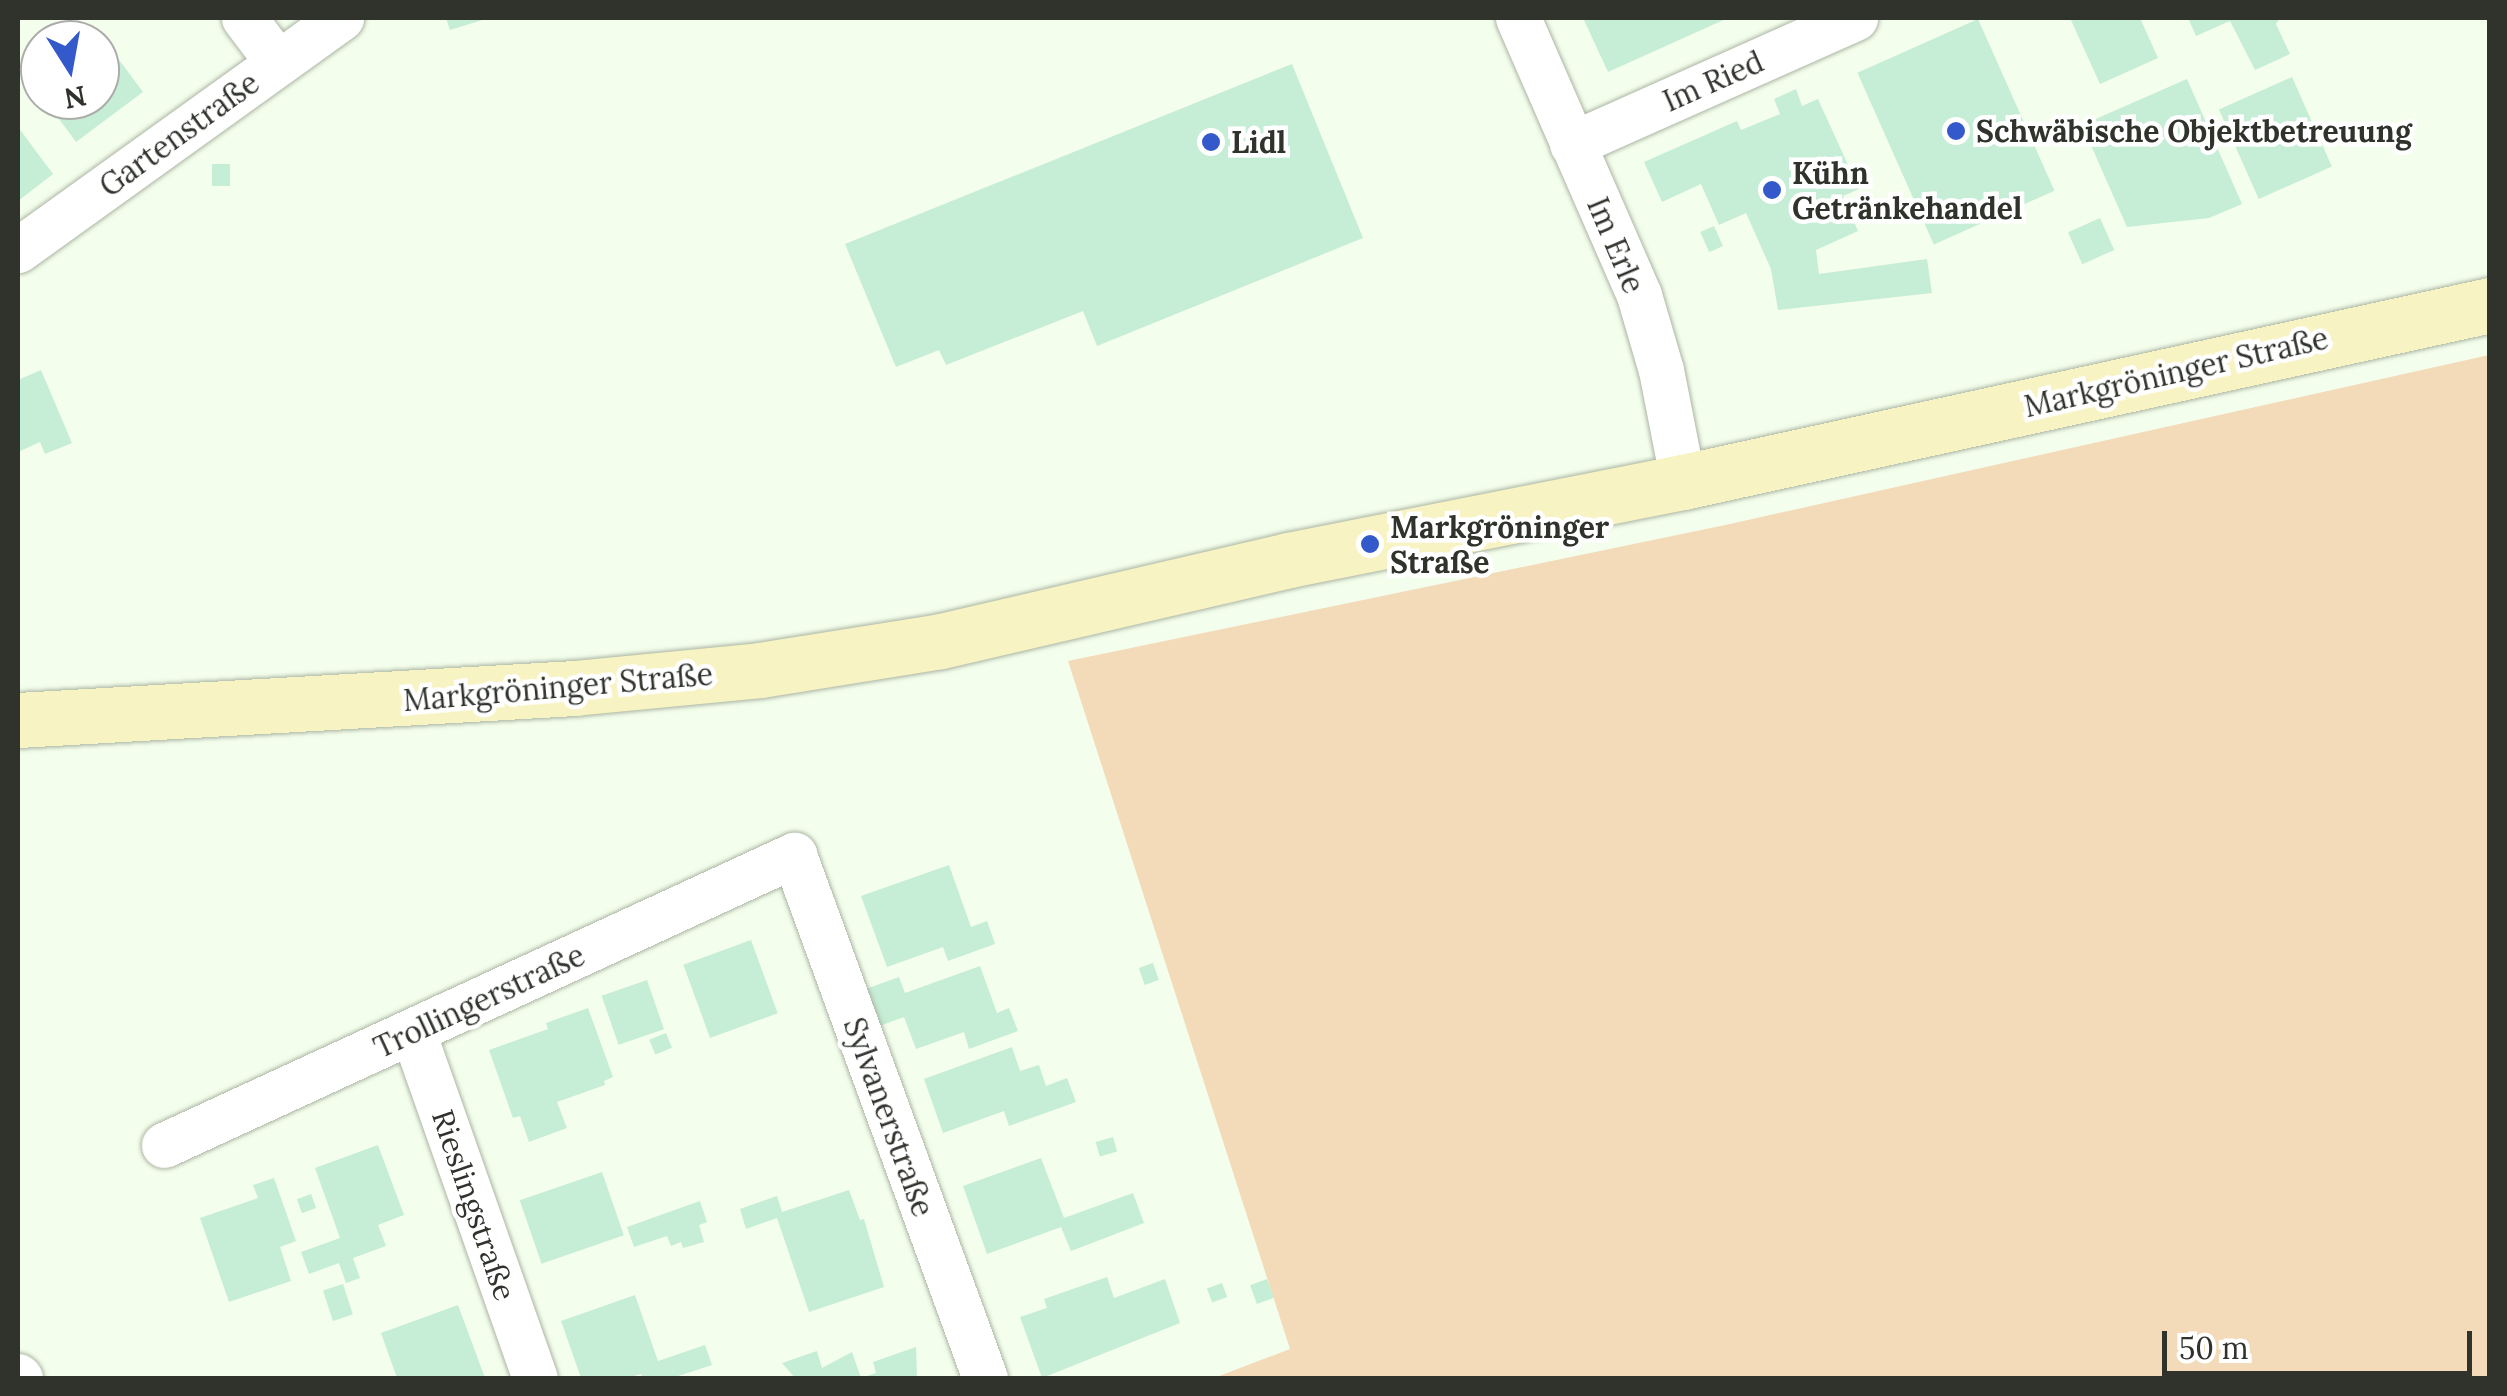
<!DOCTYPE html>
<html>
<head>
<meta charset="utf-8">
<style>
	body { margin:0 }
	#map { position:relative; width:2507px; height:1396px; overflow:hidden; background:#f4feec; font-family:Lora,serif }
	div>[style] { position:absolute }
	.green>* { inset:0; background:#f3dbba }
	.building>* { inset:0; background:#c6edd5; transform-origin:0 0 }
	.roads { filter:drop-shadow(0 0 2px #abb5a3) drop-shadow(0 0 2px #abb5a3) }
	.street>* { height:45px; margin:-22.5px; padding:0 22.5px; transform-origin:22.5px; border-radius:22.5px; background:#fff }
	.secondary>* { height:55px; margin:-27.5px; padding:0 27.5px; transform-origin:27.5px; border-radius:27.5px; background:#f8f3c3 }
	.dots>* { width:28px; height:28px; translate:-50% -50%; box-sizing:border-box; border:5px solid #fff; border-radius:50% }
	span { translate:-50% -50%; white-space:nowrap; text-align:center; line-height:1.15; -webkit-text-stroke:9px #fff; paint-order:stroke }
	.street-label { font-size:30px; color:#2f332c }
	.poi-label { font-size:30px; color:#2f332c; font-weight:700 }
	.left { translate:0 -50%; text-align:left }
	.frame { position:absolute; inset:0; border:20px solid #2f332c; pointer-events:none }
	.north { position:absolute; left:20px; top:20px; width:100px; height:100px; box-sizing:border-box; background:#fff; border:2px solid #acadab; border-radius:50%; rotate:169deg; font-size:28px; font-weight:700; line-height:40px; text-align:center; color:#2f332c }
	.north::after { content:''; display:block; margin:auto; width:35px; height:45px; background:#3459ca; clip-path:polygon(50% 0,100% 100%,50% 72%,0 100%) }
	.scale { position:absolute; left:2162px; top:1331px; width:310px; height:45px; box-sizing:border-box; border:5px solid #2f332c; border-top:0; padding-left:12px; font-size:30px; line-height:35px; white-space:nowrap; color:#2f332c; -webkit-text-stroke:8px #fff; paint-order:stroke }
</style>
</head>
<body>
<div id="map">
	<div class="green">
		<div style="clip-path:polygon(2489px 355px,2489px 1378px,1214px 1378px,1290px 1349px,1068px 661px,1730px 524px)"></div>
	</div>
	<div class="building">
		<div style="clip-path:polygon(446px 18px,489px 18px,450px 30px)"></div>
		<div style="clip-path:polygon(1583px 18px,1728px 18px,1608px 72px)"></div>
		<div style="clip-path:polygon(2070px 18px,2140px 18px,2158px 58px,2100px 84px)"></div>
		<div style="clip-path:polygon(2188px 18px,2280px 18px,2276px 24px,2290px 54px,2255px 70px,2230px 21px,2196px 36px)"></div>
		<div style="left:1978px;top:19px;width:188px;height:132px;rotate:66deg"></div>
		<div style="clip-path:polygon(105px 41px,143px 92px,76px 142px,45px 100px,100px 100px,100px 45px)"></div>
		<div style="clip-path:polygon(1292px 64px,1363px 238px,1097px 346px,1083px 311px,946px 365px,939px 350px,896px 367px,845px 244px)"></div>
		<div style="left:2292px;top:77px;width:98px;height:80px;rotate:66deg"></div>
		<div style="clip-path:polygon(2187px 79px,2242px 204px,2209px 218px,2127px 227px,2082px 125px)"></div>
		<div style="clip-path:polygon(1796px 89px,1802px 106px,1818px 99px,1859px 189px,1843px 196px,1858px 231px,1816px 250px,1819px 274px,1927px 259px,1932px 293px,1778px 310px,1771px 269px,1746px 213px,1719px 225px,1701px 184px,1662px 202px,1644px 162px,1737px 121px,1741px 130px,1780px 114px,1774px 99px)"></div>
		<div style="clip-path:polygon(18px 127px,53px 174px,18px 201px)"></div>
		<div style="left:212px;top:164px;width:18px;height:22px"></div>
		<div style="left:2100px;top:218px;width:35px;height:35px;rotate:66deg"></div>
		<div style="left:1714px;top:226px;width:22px;height:15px;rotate:66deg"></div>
		<div style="clip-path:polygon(41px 370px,72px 443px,45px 454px,40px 442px,18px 452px,18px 380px)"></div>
		<div style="clip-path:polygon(949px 865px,971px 927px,987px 921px,995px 944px,948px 961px,943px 947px,887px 967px,861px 896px)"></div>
		<div style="left:751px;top:940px;width:78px;height:72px;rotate:70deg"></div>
		<div style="left:1153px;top:963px;width:18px;height:15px;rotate:71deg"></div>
		<div style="clip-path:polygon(980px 966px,997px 1013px,1009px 1008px,1018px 1031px,969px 1049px,964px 1032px,916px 1049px,904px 1017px,877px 1027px,863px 990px,899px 977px,905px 993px)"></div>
		<div style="left:647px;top:980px;width:52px;height:48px;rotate:71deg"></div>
		<div style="clip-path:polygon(588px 1008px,613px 1077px,604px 1081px,605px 1085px,557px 1102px,567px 1128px,529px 1142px,520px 1116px,513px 1118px,489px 1050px,548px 1029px,546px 1023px)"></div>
		<div style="left:666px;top:1033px;width:16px;height:18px;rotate:68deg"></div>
		<div style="clip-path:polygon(1012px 1047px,1020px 1071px,1039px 1065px,1046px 1086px,1067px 1078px,1076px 1102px,1009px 1126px,1004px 1111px,943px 1133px,924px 1079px)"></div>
		<div style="left:1113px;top:1137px;width:15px;height:18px;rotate:74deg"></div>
		<div style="clip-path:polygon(378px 1145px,404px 1215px,378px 1225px,386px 1246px,353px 1258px,360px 1278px,346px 1283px,339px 1263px,309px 1274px,301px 1252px,340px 1238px,315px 1168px)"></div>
		<div style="clip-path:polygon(1041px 1158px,1064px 1218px,1133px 1193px,1144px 1223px,1071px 1251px,1061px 1227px,987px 1254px,963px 1186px)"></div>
		<div style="left:602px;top:1172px;width:67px;height:87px;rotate:71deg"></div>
		<div style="clip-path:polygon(274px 1178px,296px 1241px,280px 1247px,291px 1281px,229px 1302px,200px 1218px,258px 1198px,253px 1185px)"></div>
		<div style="clip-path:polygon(849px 1190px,860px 1220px,864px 1219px,884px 1287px,809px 1312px,777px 1218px,746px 1229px,740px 1209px,777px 1196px,782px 1212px)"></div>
		<div style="left:311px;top:1194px;width:15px;height:15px;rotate:70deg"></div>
		<div style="clip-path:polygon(700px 1201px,707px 1222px,699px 1225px,704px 1242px,683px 1248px,681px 1242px,671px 1246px,667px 1236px,634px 1247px,627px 1227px)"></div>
		<div style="clip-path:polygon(1107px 1277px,1114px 1298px,1165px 1279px,1180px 1323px,1042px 1378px,1020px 1317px,1047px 1308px,1044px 1299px)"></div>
		<div style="left:1267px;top:1279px;width:20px;height:18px;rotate:70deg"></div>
		<div style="left:1222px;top:1283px;width:15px;height:16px;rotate:70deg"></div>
		<div style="left:343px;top:1284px;width:32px;height:21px;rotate:72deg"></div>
		<div style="clip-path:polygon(635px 1295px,658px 1361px,705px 1345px,712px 1365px,672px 1378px,643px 1378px,641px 1374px,627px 1378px,581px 1378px,561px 1321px)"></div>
		<div style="clip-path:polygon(458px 1305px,485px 1378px,397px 1378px,381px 1333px)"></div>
		<div style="clip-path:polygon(916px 1347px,917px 1378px,861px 1378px,876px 1373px,873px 1362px)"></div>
		<div style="clip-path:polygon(817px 1351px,822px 1368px,852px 1352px,861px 1378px,795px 1378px,782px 1363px)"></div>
	</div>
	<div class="roads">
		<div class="street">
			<div style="left:244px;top:18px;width:56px;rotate:52.9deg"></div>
			<div style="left:1518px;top:18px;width:302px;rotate:66.4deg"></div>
			<div style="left:1639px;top:295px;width:78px;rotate:73.7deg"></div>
			<div style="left:1661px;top:370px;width:114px;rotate:78.9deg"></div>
			<div style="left:1572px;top:144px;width:310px;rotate:-24deg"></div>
			<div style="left:18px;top:250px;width:398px;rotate:-35.7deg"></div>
			<div style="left:413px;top:1032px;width:367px;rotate:70.6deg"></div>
			<div style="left:164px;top:1145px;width:694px;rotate:-24.72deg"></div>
			<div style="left:794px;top:855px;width:557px;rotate:69.94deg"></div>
			<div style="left:18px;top:1376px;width:3px;rotate:45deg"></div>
		</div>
		<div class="secondary">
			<div style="left:18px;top:720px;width:557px;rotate:-3.29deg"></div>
			<div style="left:574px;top:688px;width:187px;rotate:-5.5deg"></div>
			<div style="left:760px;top:670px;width:183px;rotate:-9.1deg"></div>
			<div style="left:941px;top:641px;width:357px;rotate:-13.1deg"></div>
			<div style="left:1289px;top:560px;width:402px;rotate:-11.2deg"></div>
			<div style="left:1683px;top:482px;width:826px;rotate:-12.37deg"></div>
		</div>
	</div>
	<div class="dots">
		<div style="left:1956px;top:131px;background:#3459ca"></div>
		<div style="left:1211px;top:142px;background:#3459ca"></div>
		<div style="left:1772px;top:190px;background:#3459ca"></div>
		<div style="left:1370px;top:544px;background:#3459ca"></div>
	</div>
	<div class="street-label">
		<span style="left:1713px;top:81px;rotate:-24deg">Im Ried</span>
		<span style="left:179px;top:134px;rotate:-36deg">Gartenstraße</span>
		<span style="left:1616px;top:245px;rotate:67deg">Im Erle</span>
		<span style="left:2176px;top:372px;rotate:-13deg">Markgröninger Straße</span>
		<span style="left:558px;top:687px;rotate:-5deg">Markgröninger Straße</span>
		<span style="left:479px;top:1001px;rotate:-25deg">Trollingerstraße</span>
		<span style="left:889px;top:1117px;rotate:70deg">Sylvanerstraße</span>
		<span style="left:474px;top:1205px;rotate:71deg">Rieslingstraße</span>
	</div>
	<div class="poi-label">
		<span class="left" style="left:1976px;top:131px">Schwäbische Objektbetreuung</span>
		<span class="left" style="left:1231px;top:142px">Lidl</span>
		<span class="left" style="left:1792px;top:190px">Kühn<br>Getränkehandel</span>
		<span class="left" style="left:1390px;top:544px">Markgröninger<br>Straße</span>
	</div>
	<div class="frame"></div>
	<div class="north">N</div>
	<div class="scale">50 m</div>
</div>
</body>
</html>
